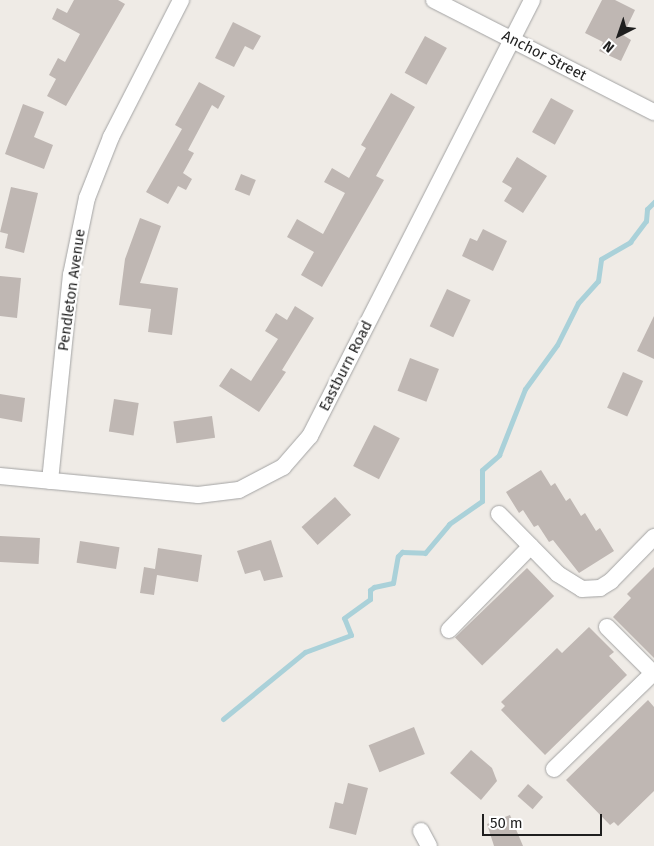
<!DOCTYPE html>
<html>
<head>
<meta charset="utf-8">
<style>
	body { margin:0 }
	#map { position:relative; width:654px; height:846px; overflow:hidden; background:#efebe6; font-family:"Fira Sans",sans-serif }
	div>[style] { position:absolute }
	.stream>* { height:5px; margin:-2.5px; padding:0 2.5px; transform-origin:2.5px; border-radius:2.5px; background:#aad1d9 }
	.building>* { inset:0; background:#bfb7b3; transform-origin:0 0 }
	.roads { filter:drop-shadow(0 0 1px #a3a3a3) drop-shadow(0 0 1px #a3a3a3) }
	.minor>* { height:16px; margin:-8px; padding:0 8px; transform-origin:8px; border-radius:8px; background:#fff }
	span { translate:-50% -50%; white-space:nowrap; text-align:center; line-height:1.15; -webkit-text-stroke:4.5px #fff; paint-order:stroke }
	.street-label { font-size:15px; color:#1f1f1f }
	.north { position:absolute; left:594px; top:10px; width:50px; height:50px; -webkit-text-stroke:4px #fff; paint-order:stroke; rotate:221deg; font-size:14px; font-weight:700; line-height:20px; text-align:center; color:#1f1f1f }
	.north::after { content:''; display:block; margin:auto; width:18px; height:22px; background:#1f1f1f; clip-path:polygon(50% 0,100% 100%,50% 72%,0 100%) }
	.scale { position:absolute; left:482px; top:814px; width:120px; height:22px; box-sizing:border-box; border:2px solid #1f1f1f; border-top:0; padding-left:6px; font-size:15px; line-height:18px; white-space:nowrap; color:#1f1f1f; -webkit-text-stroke:4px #fff; paint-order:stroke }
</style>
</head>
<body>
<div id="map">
	<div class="stream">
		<div style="left:223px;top:719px;width:106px;rotate:-39.3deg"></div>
		<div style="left:305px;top:652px;width:49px;rotate:-20.3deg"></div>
		<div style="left:351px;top:635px;width:18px;rotate:-112deg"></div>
		<div style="left:344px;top:618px;width:32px;rotate:-36deg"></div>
		<div style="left:370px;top:599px;width:9px;rotate:-90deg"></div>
		<div style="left:370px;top:590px;width:5px;rotate:-37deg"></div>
		<div style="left:374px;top:587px;width:19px;rotate:-12deg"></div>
		<div style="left:393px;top:583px;width:27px;rotate:-80deg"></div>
		<div style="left:398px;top:556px;width:6px;rotate:-45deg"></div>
		<div style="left:402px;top:552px;width:23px;rotate:2deg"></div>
		<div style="left:425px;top:553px;width:38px;rotate:-50deg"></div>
		<div style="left:449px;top:524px;width:40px;rotate:-34.9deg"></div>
		<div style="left:482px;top:501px;width:31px;rotate:-90deg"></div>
		<div style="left:482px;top:470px;width:23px;rotate:-41deg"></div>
		<div style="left:499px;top:455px;width:71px;rotate:-68.5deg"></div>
		<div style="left:525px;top:389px;width:54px;rotate:-54deg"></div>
		<div style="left:557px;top:345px;width:47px;rotate:-63.4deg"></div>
		<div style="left:578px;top:303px;width:30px;rotate:-48deg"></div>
		<div style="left:598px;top:281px;width:22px;rotate:-82deg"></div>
		<div style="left:601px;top:259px;width:34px;rotate:-30deg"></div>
		<div style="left:630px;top:242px;width:26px;rotate:-53deg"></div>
		<div style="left:646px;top:221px;width:12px;rotate:-85deg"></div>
		<div style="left:647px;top:209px;width:10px;rotate:-45deg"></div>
	</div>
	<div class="building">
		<div style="clip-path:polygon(74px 0,118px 0,125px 4px,66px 106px,47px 96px,56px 79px,49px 75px,58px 58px,65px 62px,80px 34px,52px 19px,57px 8px,67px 13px)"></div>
		<div style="clip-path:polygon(602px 0,615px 0,635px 10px,623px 35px,631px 40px,621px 61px,599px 51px,603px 42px,585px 33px)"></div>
		<div style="clip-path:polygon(233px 22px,261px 36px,253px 50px,245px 46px,234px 67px,215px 58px)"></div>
		<div style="left:425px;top:36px;width:25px;height:42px;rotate:29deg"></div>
		<div style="clip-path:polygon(199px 82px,225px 96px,218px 109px,212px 105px,188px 150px,194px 153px,183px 173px,192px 179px,186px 190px,178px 186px,168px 204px,146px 192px,182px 129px,175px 125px)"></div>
		<div style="clip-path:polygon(391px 93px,415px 107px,376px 176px,384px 180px,322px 287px,301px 275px,314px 252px,287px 237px,297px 219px,323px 234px,345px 193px,324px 182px,332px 168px,349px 178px,366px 148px,361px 145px)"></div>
		<div style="left:551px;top:98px;width:26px;height:39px;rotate:29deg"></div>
		<div style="clip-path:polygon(23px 104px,44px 112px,34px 137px,53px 145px,44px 169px,5px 154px)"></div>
		<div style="clip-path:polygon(517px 157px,547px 176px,523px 213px,504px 201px,512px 188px,502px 182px)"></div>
		<div style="left:241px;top:174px;width:16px;height:17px;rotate:22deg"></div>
		<div style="clip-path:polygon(11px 187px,38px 193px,24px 253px,5px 248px,8px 234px,0 232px)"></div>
		<div style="clip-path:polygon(140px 218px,161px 226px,140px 283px,178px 288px,172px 335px,148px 332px,151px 309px,119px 305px,125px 259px)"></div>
		<div style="clip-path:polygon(483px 229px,507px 241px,493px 271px,462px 256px,470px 238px,477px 241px)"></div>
		<div style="clip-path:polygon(0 276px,21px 278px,17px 318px,0 316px)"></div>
		<div style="left:447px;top:289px;width:26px;height:41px;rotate:25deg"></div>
		<div style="clip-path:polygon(295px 306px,314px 318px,282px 370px,286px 372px,259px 412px,219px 386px,231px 368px,251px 381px,278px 339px,265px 331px,276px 313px,287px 320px)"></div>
		<div style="clip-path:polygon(654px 316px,654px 359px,637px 351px)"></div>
		<div style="left:410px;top:358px;width:31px;height:35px;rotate:21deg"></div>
		<div style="left:623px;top:372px;width:22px;height:39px;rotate:24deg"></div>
		<div style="clip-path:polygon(0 394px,25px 398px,22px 422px,0 418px)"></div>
		<div style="left:114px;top:399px;width:25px;height:33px;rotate:9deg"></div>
		<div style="left:212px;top:416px;width:22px;height:39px;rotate:82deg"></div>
		<div style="left:374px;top:425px;width:29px;height:46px;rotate:27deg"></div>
		<div style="clip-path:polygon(541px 470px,551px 486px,555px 483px,566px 501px,570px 498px,581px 516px,585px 513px,596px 531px,600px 528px,614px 551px,579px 573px,553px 540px,549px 542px,538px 525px,534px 527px,523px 510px,519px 513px,506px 492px)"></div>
		<div style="left:335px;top:497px;width:24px;height:45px;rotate:48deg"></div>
		<div style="left:0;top:536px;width:40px;height:26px;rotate:3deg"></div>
		<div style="clip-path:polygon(271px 540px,283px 577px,264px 581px,260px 570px,245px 574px,237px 551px)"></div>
		<div style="left:80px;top:541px;width:40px;height:22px;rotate:9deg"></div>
		<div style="clip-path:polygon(158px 548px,202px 555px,198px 582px,157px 575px,154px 595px,140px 593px,144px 567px,155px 569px)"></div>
		<div style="clip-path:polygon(654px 567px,654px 658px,613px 617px,631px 598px,627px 594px)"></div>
		<div style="left:527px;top:568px;width:39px;height:100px;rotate:46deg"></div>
		<div style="clip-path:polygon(589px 627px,614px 652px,609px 656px,627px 675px,545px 755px,501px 710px,505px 706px,501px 702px,557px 648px,562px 653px)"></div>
		<div style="clip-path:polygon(648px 700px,654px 707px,654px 791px,618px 826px,614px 822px,610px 825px,566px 780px)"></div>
		<div style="left:414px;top:727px;width:29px;height:49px;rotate:68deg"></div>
		<div style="clip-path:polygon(471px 750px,492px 768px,497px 781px,481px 800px,450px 773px)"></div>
		<div style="clip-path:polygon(348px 783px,368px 788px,356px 835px,329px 828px,335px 802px,343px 804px)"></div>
		<div style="left:528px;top:784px;width:20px;height:16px;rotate:41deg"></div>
		<div style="clip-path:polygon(510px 815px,523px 846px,494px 846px,487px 824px)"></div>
	</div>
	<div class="roads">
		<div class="minor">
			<div style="left:434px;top:0;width:247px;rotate:27deg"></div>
			<div style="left:0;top:476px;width:199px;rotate:5.5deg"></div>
			<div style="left:198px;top:495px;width:41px;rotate:-7deg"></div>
			<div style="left:239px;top:490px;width:50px;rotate:-27.6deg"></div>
			<div style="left:283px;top:467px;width:41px;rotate:-48.9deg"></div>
			<div style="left:310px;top:436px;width:489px;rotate:-63deg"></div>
			<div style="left:50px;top:481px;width:207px;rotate:-84.2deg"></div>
			<div style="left:71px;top:275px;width:79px;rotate:-78.3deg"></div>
			<div style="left:87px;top:198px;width:66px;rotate:-68.5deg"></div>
			<div style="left:111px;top:137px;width:154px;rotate:-62.9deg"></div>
			<div style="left:499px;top:514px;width:84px;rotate:45.5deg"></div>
			<div style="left:558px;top:574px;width:28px;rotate:32deg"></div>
			<div style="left:582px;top:589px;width:18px;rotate:-3deg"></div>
			<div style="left:600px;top:588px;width:13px;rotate:-32deg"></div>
			<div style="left:611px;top:581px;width:62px;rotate:-45.7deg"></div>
			<div style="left:607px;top:627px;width:66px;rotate:45deg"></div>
			<div style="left:449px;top:630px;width:117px;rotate:-45.7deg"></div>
			<div style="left:554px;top:769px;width:138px;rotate:-44.1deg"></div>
			<div style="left:421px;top:831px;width:17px;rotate:62deg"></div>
		</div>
	</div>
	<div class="street-label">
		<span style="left:544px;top:56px;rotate:27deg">Anchor Street</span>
		<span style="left:72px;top:290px;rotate:-82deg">Pendleton Avenue</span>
		<span style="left:346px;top:366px;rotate:-63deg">Eastburn Road</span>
	</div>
	<div class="north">N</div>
	<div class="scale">50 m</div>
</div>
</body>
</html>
